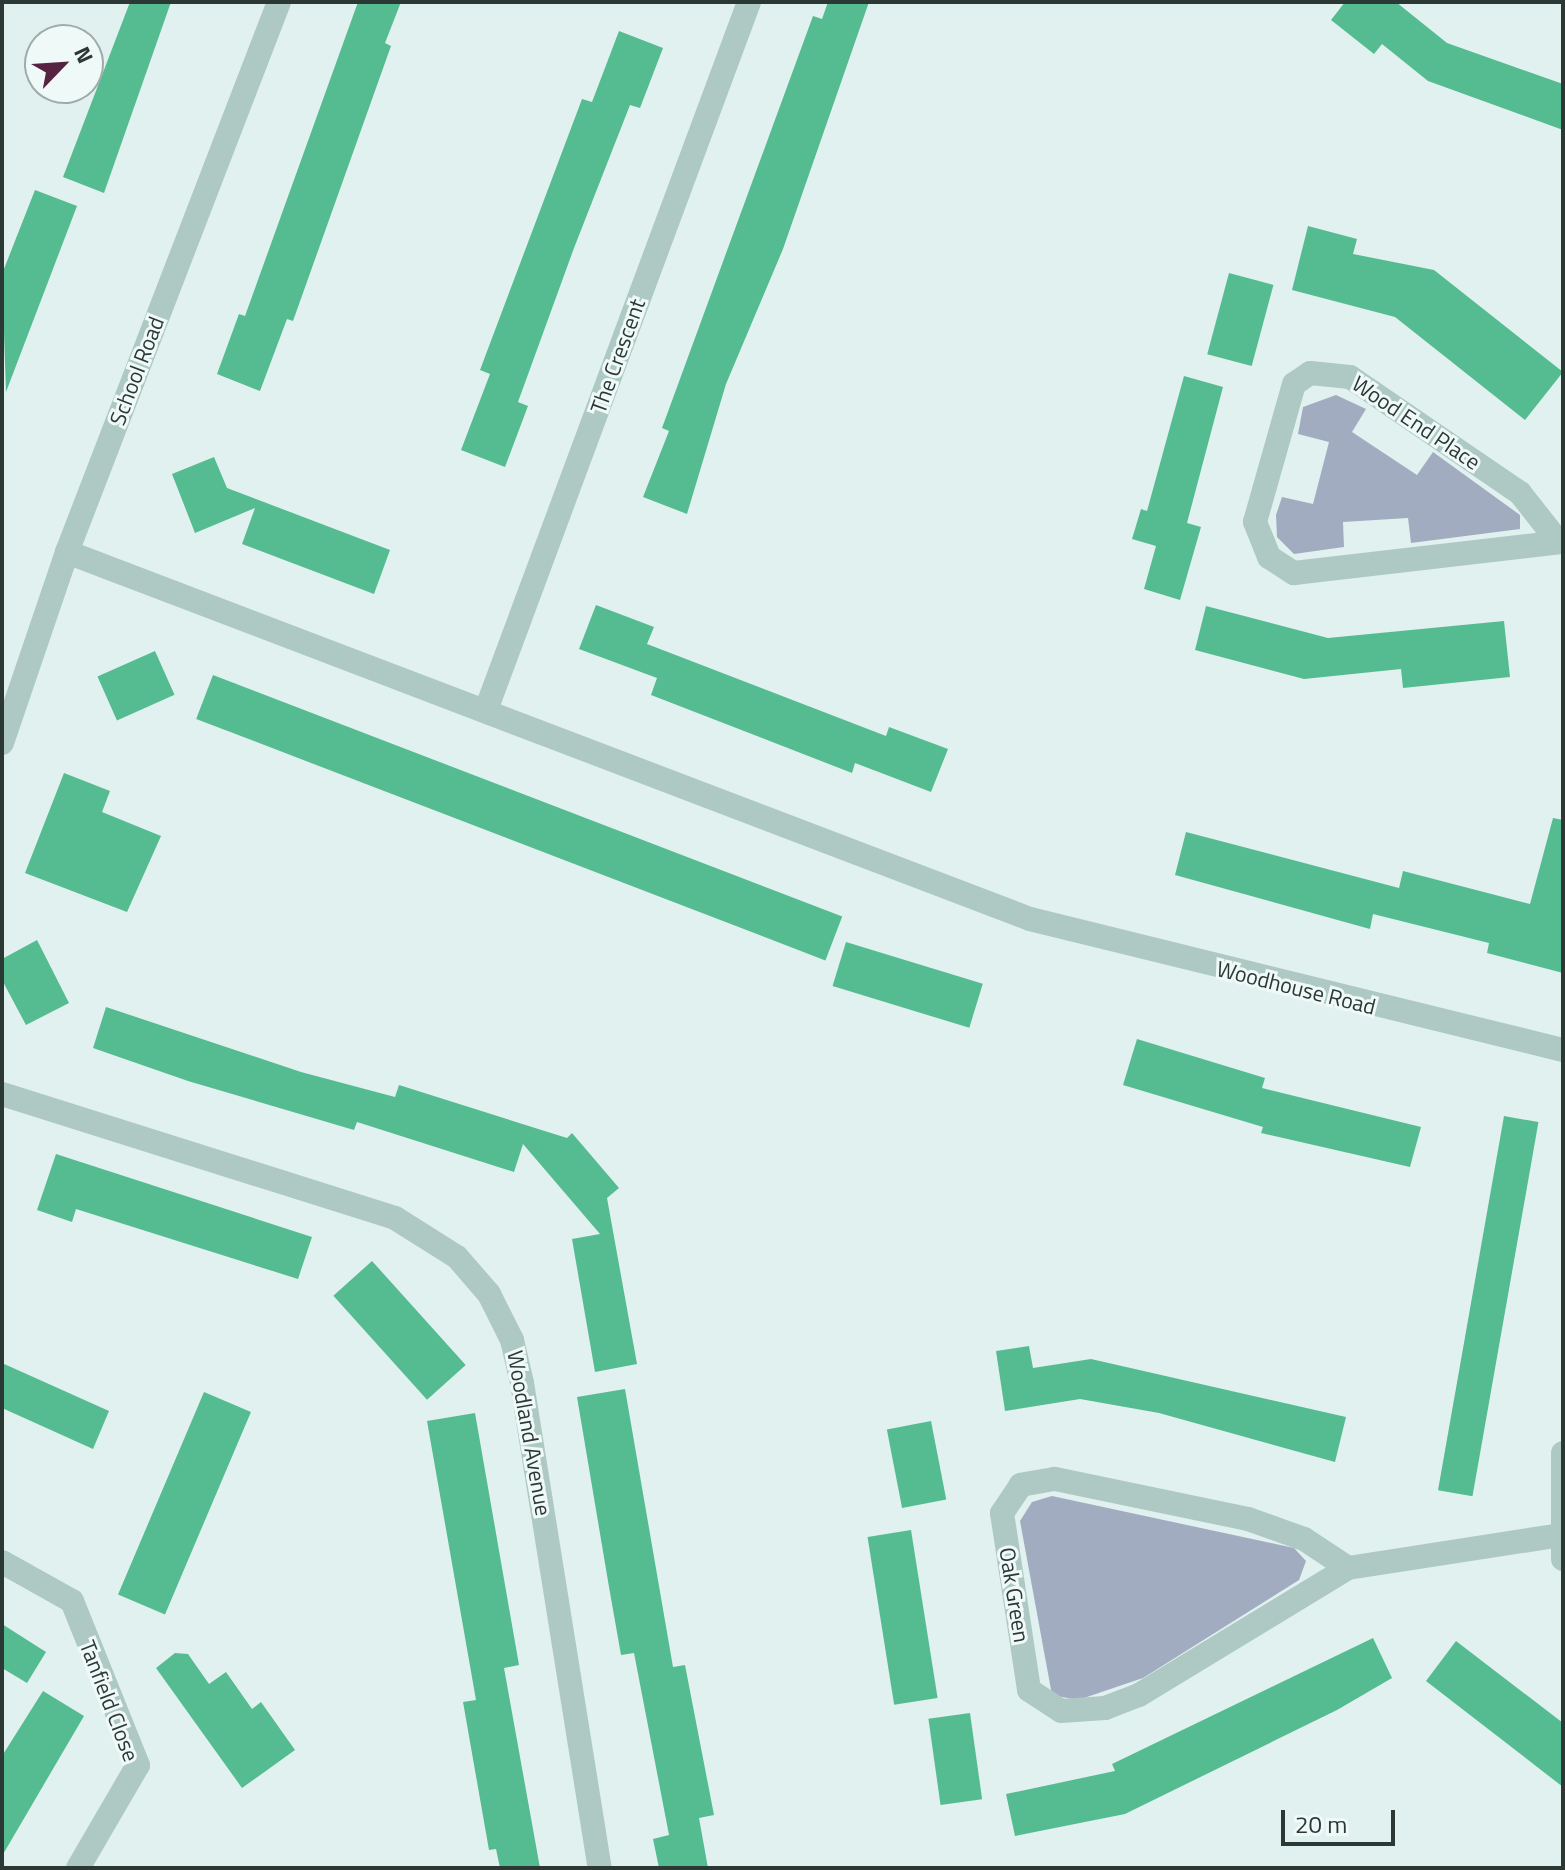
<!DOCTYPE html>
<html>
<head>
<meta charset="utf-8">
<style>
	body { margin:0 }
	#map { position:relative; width:1565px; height:1870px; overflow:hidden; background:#e1f1ef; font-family:"Titillium Web",sans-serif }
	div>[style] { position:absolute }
	.green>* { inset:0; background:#a2acc0 }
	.building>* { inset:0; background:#55bc91; transform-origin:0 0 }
	.minor>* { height:24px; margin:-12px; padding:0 12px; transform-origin:12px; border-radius:12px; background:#aec9c3 }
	span { translate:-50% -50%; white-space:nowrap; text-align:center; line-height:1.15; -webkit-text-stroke:6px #eef9f8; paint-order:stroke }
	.street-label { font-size:22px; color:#2c3834 }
	.frame { position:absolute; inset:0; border:4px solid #2c3834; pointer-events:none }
	.north { position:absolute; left:24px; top:24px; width:80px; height:80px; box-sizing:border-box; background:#eef9f8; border:2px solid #a0acaa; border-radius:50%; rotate:65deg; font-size:22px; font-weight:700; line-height:32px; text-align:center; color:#2c3834 }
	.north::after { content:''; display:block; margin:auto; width:28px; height:36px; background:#562442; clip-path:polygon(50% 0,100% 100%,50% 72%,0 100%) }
	.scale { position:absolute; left:1281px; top:1810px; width:114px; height:36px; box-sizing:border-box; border:4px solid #2c3834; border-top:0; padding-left:10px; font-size:24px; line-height:28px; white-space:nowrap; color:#2c3834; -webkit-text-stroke:6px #eef9f8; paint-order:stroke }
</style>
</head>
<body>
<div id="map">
	<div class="green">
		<div style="clip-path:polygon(1336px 395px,1366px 409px,1352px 432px,1417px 475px,1433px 452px,1520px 515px,1520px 529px,1411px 543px,1408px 518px,1343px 522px,1344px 547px,1294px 554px,1277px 537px,1276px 515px,1282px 497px,1313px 504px,1329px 442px,1298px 434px,1303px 407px)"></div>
		<div style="clip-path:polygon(1052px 1496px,1294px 1548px,1306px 1561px,1299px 1580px,1143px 1678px,1078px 1700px,1052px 1695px,1020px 1521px,1032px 1502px)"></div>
	</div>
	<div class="building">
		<div style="clip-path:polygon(130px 2px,171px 2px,104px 193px,63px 177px)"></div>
		<div style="clip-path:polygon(358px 2px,401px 2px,385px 43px,391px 46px,293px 321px,287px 319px,260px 391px,217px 374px,239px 314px,245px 316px)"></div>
		<div style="clip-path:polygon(828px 2px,869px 2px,783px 249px,726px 384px,687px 514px,643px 497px,669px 431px,662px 428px,813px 16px,822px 19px)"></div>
		<div style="clip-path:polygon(1345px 2px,1396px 2px,1447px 43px,1563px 84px,1563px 130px,1428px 81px,1382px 44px,1374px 54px,1331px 20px)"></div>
		<div style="clip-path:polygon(619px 31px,663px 48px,640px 108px,630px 105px,574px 248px,518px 402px,528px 406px,505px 467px,461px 450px,490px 374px,480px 370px,582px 99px,592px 102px)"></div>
		<div style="clip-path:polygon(35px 190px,77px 206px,6px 392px,2px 274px)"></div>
		<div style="clip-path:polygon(1308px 226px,1357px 239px,1353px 254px,1434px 270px,1563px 372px,1525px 420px,1395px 317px,1292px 290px)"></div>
		<div style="left:1229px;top:273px;width:46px;height:84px;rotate:15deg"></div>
		<div style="clip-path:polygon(1184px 376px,1223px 387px,1187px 523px,1201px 527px,1180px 600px,1144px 589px,1156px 546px,1132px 539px,1141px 509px,1147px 511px)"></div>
		<div style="clip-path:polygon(214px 457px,227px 488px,390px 550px,374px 594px,242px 544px,255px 508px,195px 533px,172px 474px)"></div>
		<div style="clip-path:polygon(596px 605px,654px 627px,647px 644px,886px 736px,889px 727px,948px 749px,931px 792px,855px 763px,852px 773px,651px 695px,657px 678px,579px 649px)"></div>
		<div style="clip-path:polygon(1206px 606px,1328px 638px,1504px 621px,1510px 677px,1403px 688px,1401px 669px,1304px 679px,1195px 650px)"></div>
		<div style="left:155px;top:651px;width:48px;height:63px;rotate:66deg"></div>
		<div style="left:213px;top:675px;width:674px;height:47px;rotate:21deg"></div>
		<div style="clip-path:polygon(64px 773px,110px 791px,102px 812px,161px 836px,127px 912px,25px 873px)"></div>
		<div style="clip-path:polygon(1553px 818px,1563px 820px,1563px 973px,1487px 953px,1489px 943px,1373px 914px,1370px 929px,1175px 875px,1186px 832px,1399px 888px,1403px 871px,1530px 904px)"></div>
		<div style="clip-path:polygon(37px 940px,69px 1003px,26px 1025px,2px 980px,2px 959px)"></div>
		<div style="left:846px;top:942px;width:143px;height:46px;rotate:17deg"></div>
		<div style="clip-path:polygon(106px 1007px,301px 1072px,395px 1097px,399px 1085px,567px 1138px,572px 1133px,619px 1188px,607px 1198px,637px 1364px,595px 1372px,572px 1239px,600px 1234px,523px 1144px,514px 1172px,357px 1122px,354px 1130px,188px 1081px,93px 1048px)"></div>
		<div style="clip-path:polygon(1137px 1039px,1265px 1078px,1262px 1088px,1421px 1127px,1410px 1167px,1261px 1133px,1263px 1127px,1123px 1085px)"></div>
		<div style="left:1504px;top:1116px;width:35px;height:380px;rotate:10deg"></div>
		<div style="clip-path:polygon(56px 1154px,312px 1237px,298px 1279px,76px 1209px,72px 1222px,37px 1210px)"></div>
		<div style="left:372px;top:1261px;width:140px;height:52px;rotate:48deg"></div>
		<div style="clip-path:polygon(1029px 1346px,1033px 1368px,1091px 1359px,1346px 1417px,1335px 1462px,1159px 1413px,1080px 1399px,1005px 1411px,996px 1351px)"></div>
		<div style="clip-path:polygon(2px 1363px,109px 1411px,93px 1449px,2px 1408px)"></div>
		<div style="clip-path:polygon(625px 1389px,673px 1667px,685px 1665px,714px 1815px,699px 1818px,708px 1868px,659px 1868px,653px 1839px,669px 1835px,634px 1653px,621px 1655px,609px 1587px,577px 1397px)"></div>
		<div style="left:204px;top:1392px;width:51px;height:220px;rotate:23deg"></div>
		<div style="clip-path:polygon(475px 1413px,519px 1665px,504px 1668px,540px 1868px,500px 1868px,496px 1849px,489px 1850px,463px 1702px,476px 1700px,427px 1421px)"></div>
		<div style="left:931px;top:1421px;width:80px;height:45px;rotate:79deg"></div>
		<div style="left:911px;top:1530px;width:170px;height:44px;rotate:81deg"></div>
		<div style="clip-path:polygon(2px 1624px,46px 1652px,27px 1683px,2px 1668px)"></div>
		<div style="clip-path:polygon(1373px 1638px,1392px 1678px,1337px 1710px,1125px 1814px,1015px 1836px,1006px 1794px,1115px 1771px,1112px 1764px)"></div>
		<div style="clip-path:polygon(1456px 1641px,1563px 1723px,1563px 1787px,1426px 1681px)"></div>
		<div style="clip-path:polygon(175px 1653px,188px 1654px,209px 1684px,226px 1672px,252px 1709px,261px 1702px,295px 1750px,242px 1788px,156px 1668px)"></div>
		<div style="clip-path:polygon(43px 1691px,84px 1716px,2px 1856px,2px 1756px)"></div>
		<div style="left:970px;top:1713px;width:87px;height:42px;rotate:82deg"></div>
	</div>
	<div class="minor">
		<div style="left:1557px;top:540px;width:60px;rotate:-128.2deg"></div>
		<div style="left:1520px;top:493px;width:206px;rotate:-145.7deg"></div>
		<div style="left:1350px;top:377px;width:40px;rotate:-174.3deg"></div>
		<div style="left:1310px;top:373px;width:19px;rotate:145deg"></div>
		<div style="left:1294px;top:384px;width:143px;rotate:105.8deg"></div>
		<div style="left:1255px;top:522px;width:38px;rotate:68deg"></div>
		<div style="left:1269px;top:557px;width:30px;rotate:33deg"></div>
		<div style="left:1294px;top:573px;width:271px;rotate:-6.6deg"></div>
		<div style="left:67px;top:552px;width:1031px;rotate:20.86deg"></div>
		<div style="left:1030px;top:919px;width:549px;rotate:13.81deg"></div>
		<div style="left:486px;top:710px;width:755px;rotate:-69.62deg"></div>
		<div style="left:2px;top:743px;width:202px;rotate:-71.2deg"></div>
		<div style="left:67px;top:552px;width:589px;rotate:-68.92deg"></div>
		<div style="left:2px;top:1094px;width:412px;rotate:17.5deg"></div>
		<div style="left:395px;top:1218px;width:73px;rotate:32.2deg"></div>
		<div style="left:457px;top:1257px;width:49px;rotate:49.1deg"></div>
		<div style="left:489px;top:1294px;width:51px;rotate:63.4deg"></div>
		<div style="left:512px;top:1340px;width:44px;rotate:76.9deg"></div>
		<div style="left:522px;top:1383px;width:491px;rotate:80.9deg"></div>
		<div style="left:1563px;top:1453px;width:106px;rotate:90deg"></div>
		<div style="left:2px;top:1562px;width:80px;rotate:29.1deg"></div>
		<div style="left:72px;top:1601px;width:177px;rotate:68.1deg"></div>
		<div style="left:138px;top:1765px;width:119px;rotate:120.2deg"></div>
		<div style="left:1348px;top:1568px;width:53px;rotate:-146.6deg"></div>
		<div style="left:1304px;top:1539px;width:59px;rotate:-160.3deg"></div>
		<div style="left:1248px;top:1519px;width:198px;rotate:-168.3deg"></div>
		<div style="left:1054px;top:1479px;width:34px;rotate:170deg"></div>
		<div style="left:1021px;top:1485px;width:34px;rotate:124deg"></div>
		<div style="left:1002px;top:1513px;width:179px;rotate:81.3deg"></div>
		<div style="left:1029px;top:1690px;width:38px;rotate:33deg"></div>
		<div style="left:1061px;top:1711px;width:44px;rotate:-3.9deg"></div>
		<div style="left:1105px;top:1708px;width:36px;rotate:-21deg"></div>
		<div style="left:1139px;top:1695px;width:245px;rotate:-31.3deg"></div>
		<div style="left:1348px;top:1568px;width:215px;rotate:-8.8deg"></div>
	</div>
	<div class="street-label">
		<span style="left:618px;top:356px;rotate:-70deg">The Crescent</span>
		<span style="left:137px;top:371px;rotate:-69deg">School Road</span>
		<span style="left:1416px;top:423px;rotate:34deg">Wood End Place</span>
		<span style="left:1296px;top:988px;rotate:14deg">Woodhouse Road</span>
		<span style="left:529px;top:1433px;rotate:80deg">Woodland Avenue</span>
		<span style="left:1014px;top:1595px;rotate:81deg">Oak Green</span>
		<span style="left:109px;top:1701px;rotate:69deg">Tanfield Close</span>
	</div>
	<div class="frame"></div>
	<div class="north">N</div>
	<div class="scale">20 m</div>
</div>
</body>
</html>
